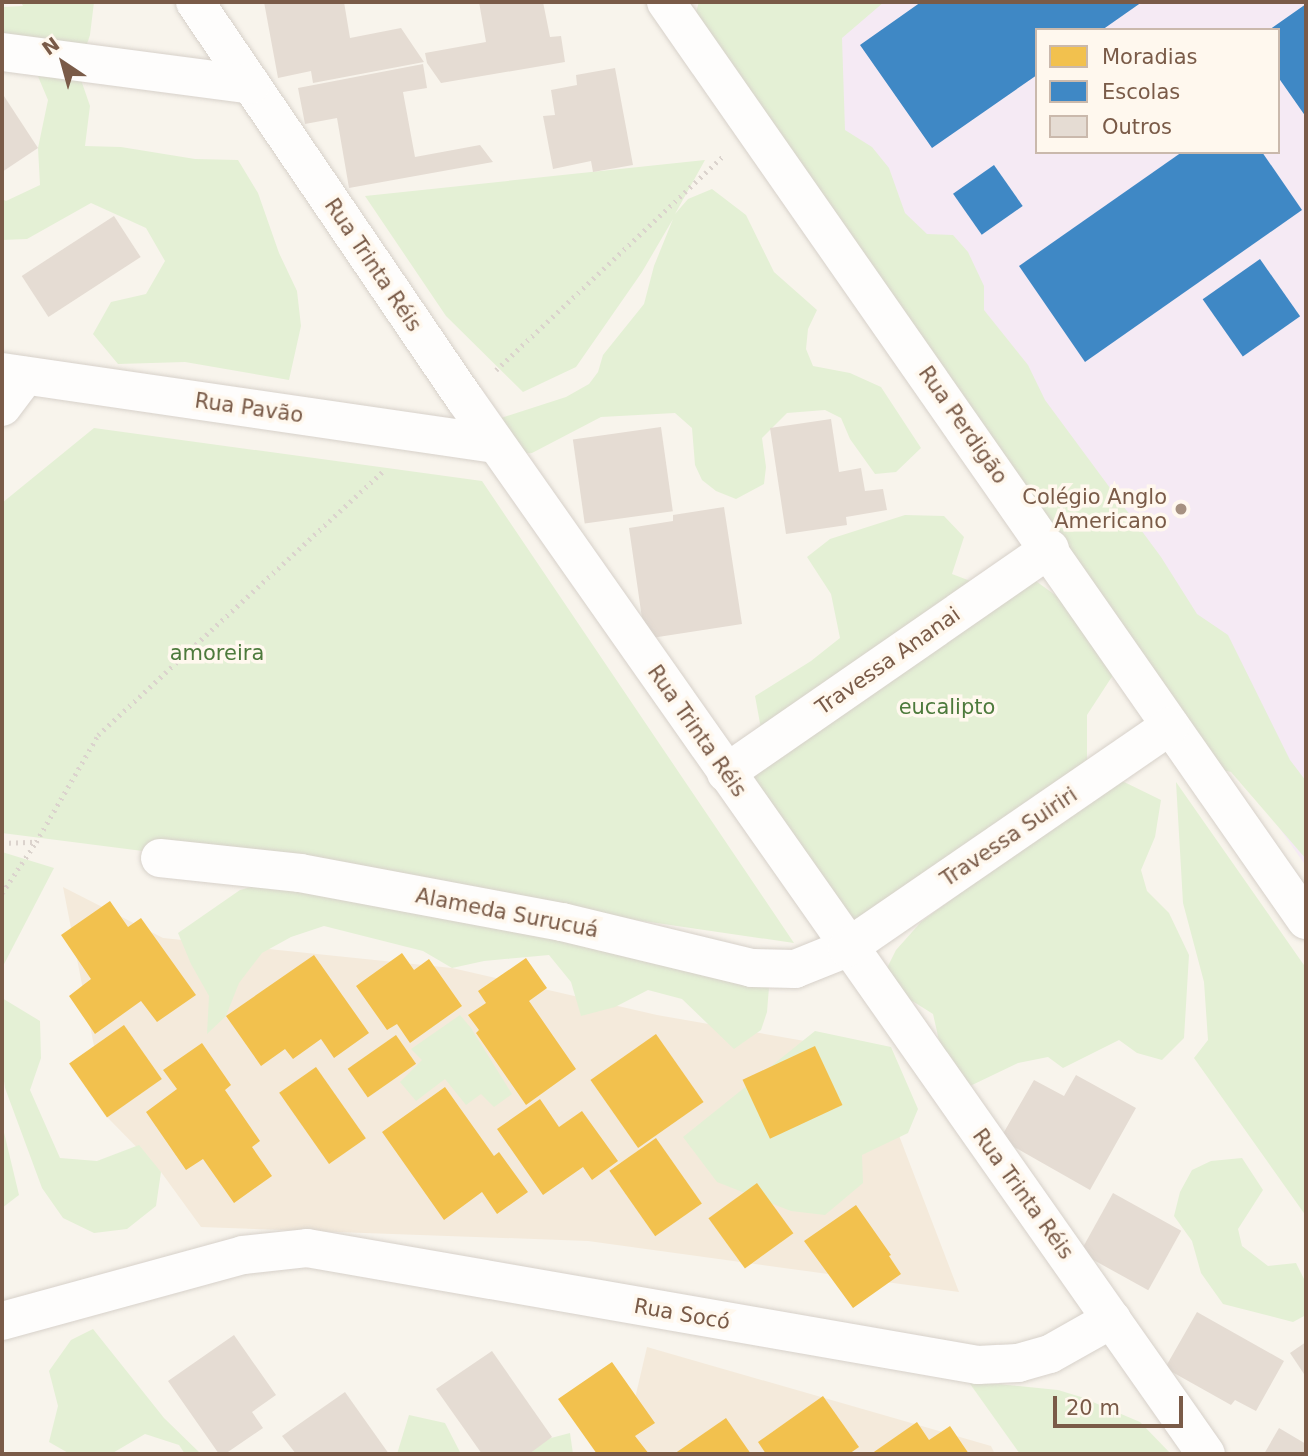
<!DOCTYPE html>
<html>
<head>
<meta charset="utf-8">
<style>
	body { margin:0 }
	#map { position:relative; width:1308px; height:1456px; overflow:hidden; background:#f8f4ec; font-family:"DejaVu Sans",sans-serif }
	div>[style] { position:absolute }
	.residential>* { inset:0; background:#f4eadb }
	.education>* { inset:0; background:#f5eaf4 }
	.green>* { inset:0; background:#e4f0d5 }
	.homes>* { inset:0; background:#f2c14e; transform-origin:0 0 }
	.schools>* { inset:0; background:#3f88c5; transform-origin:0 0 }
	.building>* { inset:0; background:#e5dcd3; transform-origin:0 0 }
	.path>* { height:4.5px; margin-top:-2.25px; transform-origin:0; background:repeating-linear-gradient(90deg,#dbd3cd 0 2px,transparent 0 7px) }
	.roads { filter:drop-shadow(0 0 2px #d7d1ca) drop-shadow(0 0 2px #d7d1ca) }
	.street>* { height:38px; margin:-19px; padding:0 19px; transform-origin:19px; border-radius:19px; background:#fefdfc }
	.dots>* { width:19px; height:19px; translate:-50% -50%; box-sizing:border-box; border:4px solid #fff8ee; border-radius:50% }
	span { translate:-50% -50%; white-space:nowrap; text-align:center; line-height:1.15; -webkit-text-stroke:7px #fff8ee; paint-order:stroke }
	.street-label { font-size:21px; color:#7a5b48 }
	.poi-label { font-size:21px; color:#7a5b48 }
	.right { translate:-100% -50%; text-align:right }
	.park-label { font-size:21px; color:#4d7a3c }
	.frame { position:absolute; inset:0; border:4px solid #7a5b48; pointer-events:none }
	.legend { position:absolute; left:1035px; top:28px; width:245px; height:126px; box-sizing:border-box; background:#fff8ee; border:2px solid #cab9ac; margin:0; padding:9px 12px; list-style:none; font-size:21px; color:#7a5b48 }
	.legend li { display:flex; align-items:center; gap:14px; height:35px }
	.legend b { width:35px; border:2px solid #cab9ac }
	.north { position:absolute; left:28px; top:28px; width:70px; height:70px; -webkit-text-stroke:5px #fff8ee; paint-order:stroke; rotate:324deg; font-size:19px; font-weight:700; line-height:28px; text-align:center; color:#7a5b48 }
	.north::after { content:''; display:block; margin:auto; width:24px; height:32px; background:#7a5b48; clip-path:polygon(50% 0,100% 100%,50% 72%,0 100%) }
	.scale { position:absolute; left:1053px; top:1396px; width:130px; height:32px; box-sizing:border-box; border:4px solid #7a5b48; border-top:0; padding-left:9px; font-size:21px; line-height:24px; white-space:nowrap; color:#7a5b48; -webkit-text-stroke:5px #fff8ee; paint-order:stroke }
</style>
</head>
<body>
<div id="map">
	<div class="residential">
		<div style="clip-path:polygon(63px 887px,163px 938px,452px 968px,657px 1015px,867px 1052px,959px 1292px,588px 1241px,201px 1227px,161px 1172px,108px 1118px)"></div>
		<div style="clip-path:polygon(647px 1347px,991px 1446px,995px 1454px,622px 1454px)"></div>
	</div>
	<div class="education">
		<div style="clip-path:polygon(evenodd,699px 2px,1306px 2px,1306px 866px,699px 2px,1037px 30px,1278px 30px,1278px 152px,1037px 152px,1037px 30px)"></div>
	</div>
	<div class="green">
		<div style="clip-path:polygon(21px 2px,94px 2px,90px 35px,78px 71px,90px 106px,85px 146px,121px 147px,195px 159px,238px 160px,258px 193px,279px 253px,297px 291px,301px 326px,289px 380px,185px 362px,118px 364px,93px 334px,111px 302px,146px 294px,165px 261px,146px 228px,91px 203px,27px 239px,2px 240px,2px 199px,6px 201px,40px 185px,38px 148px,48px 100px,34px 67px,2px 62px,2px 7px,23px 6px)"></div>
		<div style="clip-path:polygon(699px 2px,884px 2px,842px 38px,845px 130px,872px 147px,889px 168px,905px 213px,927px 234px,953px 235px,968px 252px,984px 286px,984px 310px,1028px 365px,1045px 400px,1161px 557px,1197px 614px,1228px 635px,1290px 760px,1306px 781px,1306px 859px,1231px 772px,1206px 766px,696px 12px)"></div>
		<div style="clip-path:polygon(705px 160px,675px 214px,688px 199px,712px 189px,746px 215px,774px 272px,817px 310px,808px 329px,806px 349px,813px 366px,850px 373px,881px 387px,921px 448px,896px 472px,875px 474px,850px 439px,841px 418px,825px 410px,787px 413px,762px 438px,766px 467px,764px 484px,736px 499px,716px 491px,702px 480px,695px 465px,692px 428px,675px 413px,601px 417px,532px 453px,519px 454px,501px 418px,566px 397px,589px 384px,598px 372px,603px 355px,644px 304px,654px 266px,673px 219px,642px 272px,576px 367px,523px 392px,446px 316px,365px 196px)"></div>
		<div style="clip-path:polygon(94px 428px,482px 481px,794px 943px,300px 871px,2px 833px,2px 503px)"></div>
		<div style="clip-path:polygon(905px 515px,944px 516px,964px 537px,952px 574px,981px 585px,1029px 576px,1066px 603px,1113px 675px,1087px 715px,1087px 763px,855px 920px,830px 899px,745px 777px,766px 756px,755px 696px,811px 661px,840px 638px,831px 594px,807px 557px,830px 539px)"></div>
		<div style="clip-path:polygon(1116px 778px,1161px 800px,1155px 837px,1141px 870px,1147px 891px,1169px 913px,1189px 955px,1184px 1038px,1162px 1060px,1137px 1053px,1119px 1040px,1063px 1068px,1048px 1057px,1018px 1063px,970px 1086px,943px 1058px,933px 1014px,914px 1002px,894px 995px,886px 970px,896px 950px,921px 922px)"></div>
		<div style="clip-path:polygon(1176px 782px,1306px 968px,1306px 1216px,1194px 1058px,1208px 1040px,1204px 982px,1183px 903px)"></div>
		<div style="clip-path:polygon(2px 852px,54px 868px,2px 968px)"></div>
		<div style="clip-path:polygon(279px 879px,770px 975px,767px 1012px,761px 1030px,734px 1049px,682px 999px,648px 990px,615px 1007px,581px 1016px,571px 982px,549px 955px,484px 961px,452px 968px,423px 951px,324px 926px,291px 937px,262px 953px,239px 983px,226px 1016px,207px 1034px,209px 996px,191px 964px,178px 933px,240px 890px)"></div>
		<div style="clip-path:polygon(2px 998px,40px 1021px,41px 1058px,30px 1090px,60px 1158px,97px 1161px,139px 1145px,161px 1172px,156px 1206px,127px 1229px,94px 1233px,63px 1218px,42px 1188px,5px 1088px,2px 1067px)"></div>
		<div style="clip-path:polygon(460px 1015px,471px 1028px,512px 1094px,494px 1107px,481px 1094px,466px 1105px,445px 1079px,416px 1101px,400px 1082px,422px 1060px,411px 1049px)"></div>
		<div style="clip-path:polygon(815px 1031px,891px 1047px,918px 1109px,908px 1133px,862px 1155px,863px 1183px,825px 1215px,791px 1211px,717px 1182px,683px 1137px)"></div>
		<div style="clip-path:polygon(2px 1124px,19px 1195px,2px 1208px)"></div>
		<div style="clip-path:polygon(1242px 1158px,1263px 1190px,1238px 1229px,1242px 1246px,1268px 1266px,1296px 1263px,1306px 1283px,1306px 1315px,1293px 1322px,1223px 1304px,1201px 1273px,1192px 1241px,1174px 1216px,1180px 1192px,1192px 1170px,1211px 1161px)"></div>
		<div style="clip-path:polygon(93px 1329px,164px 1418px,201px 1454px,185px 1454px,179px 1445px,145px 1434px,111px 1454px,70px 1454px,49px 1442px,58px 1406px,49px 1371px,71px 1340px)"></div>
		<div style="clip-path:polygon(968px 1381px,1058px 1390px,1081px 1397px,1140px 1422px,1171px 1454px,1020px 1454px)"></div>
		<div style="clip-path:polygon(409px 1415px,445px 1423px,461px 1454px,397px 1454px)"></div>
		<div style="clip-path:polygon(570px 1433px,573px 1454px,529px 1454px,532px 1443px)"></div>
	</div>
	<div class="homes">
		<div style="clip-path:polygon(110px 901px,128px 927px,141px 918px,196px 995px,157px 1022px,141px 1001px,95px 1034px,69px 996px,91px 979px,61px 935px)"></div>
		<div style="clip-path:polygon(402px 953px,414px 970px,429px 959px,462px 1006px,410px 1043px,397px 1024px,387px 1030px,356px 986px)"></div>
		<div style="clip-path:polygon(314px 955px,369px 1033px,334px 1058px,321px 1039px,293px 1059px,285px 1049px,261px 1066px,226px 1016px)"></div>
		<div style="clip-path:polygon(526px 958px,547px 988px,529px 1001px,576px 1069px,526px 1105px,476px 1033px,479px 1030px,468px 1015px,486px 1003px,478px 991px)"></div>
		<div style="left:124px;top:1025px;width:66px;height:67px;rotate:55deg"></div>
		<div style="left:656px;top:1034px;width:83px;height:80px;rotate:55deg"></div>
		<div style="left:396px;top:1035px;width:35px;height:59px;rotate:55deg"></div>
		<div style="clip-path:polygon(202px 1043px,231px 1085px,225px 1090px,260px 1141px,252px 1147px,272px 1176px,234px 1203px,203px 1159px,186px 1170px,146px 1112px,177px 1089px,163px 1070px)"></div>
		<div style="left:815px;top:1046px;width:65px;height:80px;rotate:65deg"></div>
		<div style="left:316px;top:1067px;width:87px;height:45px;rotate:55deg"></div>
		<div style="clip-path:polygon(445px 1087px,494px 1156px,499px 1152px,528px 1192px,497px 1214px,482px 1192px,444px 1220px,382px 1132px)"></div>
		<div style="clip-path:polygon(540px 1099px,559px 1127px,582px 1111px,618px 1161px,592px 1180px,583px 1167px,543px 1195px,497px 1129px)"></div>
		<div style="left:656px;top:1138px;width:80px;height:57px;rotate:55deg"></div>
		<div style="left:757px;top:1183px;width:62px;height:60px;rotate:54deg"></div>
		<div style="clip-path:polygon(856px 1205px,891px 1255px,889px 1256px,901px 1274px,853px 1308px,804px 1241px)"></div>
		<div style="clip-path:polygon(612px 1362px,655px 1423px,635px 1436px,649px 1454px,597px 1454px,558px 1399px)"></div>
		<div style="clip-path:polygon(823px 1396px,859px 1447px,849px 1454px,766px 1454px,758px 1442px)"></div>
		<div style="clip-path:polygon(726px 1418px,751px 1454px,674px 1454px)"></div>
		<div style="clip-path:polygon(917px 1422px,929px 1440px,950px 1426px,969px 1454px,871px 1454px)"></div>
	</div>
	<div class="schools">
		<div style="clip-path:polygon(921px 2px,1142px 2px,1102px 30px,1037px 30px,1037px 75px,932px 148px,860px 45px)"></div>
		<div style="clip-path:polygon(1306px 4px,1306px 117px,1278px 77px,1278px 30px,1269px 30px)"></div>
		<div style="clip-path:polygon(1182px 152px,1262px 152px,1302px 210px,1085px 362px,1019px 266px)"></div>
		<div style="left:994px;top:165px;width:50px;height:50px;rotate:55deg"></div>
		<div style="left:1260px;top:259px;width:70px;height:70px;rotate:55deg"></div>
	</div>
	<div class="building">
		<div style="clip-path:polygon(264px 2px,344px 2px,350px 38px,401px 28px,424px 62px,313px 83px,311px 71px,278px 78px)"></div>
		<div style="clip-path:polygon(479px 2px,543px 2px,550px 37px,561px 36px,565px 62px,441px 83px,427px 63px,425px 53px,486px 42px)"></div>
		<div style="clip-path:polygon(423px 64px,427px 88px,403px 92px,415px 157px,480px 145px,493px 162px,349px 188px,337px 118px,305px 124px,298px 88px)"></div>
		<div style="clip-path:polygon(615px 68px,633px 165px,593px 172px,591px 161px,553px 169px,543px 116px,555px 115px,551px 90px,577px 85px,576px 75px)"></div>
		<div style="clip-path:polygon(2px 93px,38px 148px,2px 172px)"></div>
		<div style="left:114px;top:216px;width:49px;height:110px;rotate:57deg"></div>
		<div style="clip-path:polygon(831px 419px,839px 472px,861px 468px,865px 491px,883px 489px,887px 510px,846px 517px,847px 525px,786px 534px,770px 428px)"></div>
		<div style="left:661px;top:427px;width:85px;height:89px;rotate:82deg"></div>
		<div style="clip-path:polygon(724px 507px,742px 624px,645px 639px,629px 528px,673px 521px,673px 515px)"></div>
		<div style="clip-path:polygon(1076px 1075px,1136px 1108px,1090px 1190px,1000px 1139px,1034px 1080px,1064px 1096px)"></div>
		<div style="left:1113px;top:1193px;width:78px;height:68px;rotate:29deg"></div>
		<div style="clip-path:polygon(1197px 1312px,1284px 1361px,1256px 1411px,1235px 1400px,1231px 1405px,1165px 1368px)"></div>
		<div style="clip-path:polygon(234px 1335px,276px 1395px,252px 1412px,263px 1428px,225px 1454px,219px 1454px,168px 1381px)"></div>
		<div style="clip-path:polygon(1306px 1342px,1306px 1377px,1290px 1353px)"></div>
		<div style="clip-path:polygon(492px 1351px,552px 1437px,529px 1454px,482px 1454px,436px 1389px)"></div>
		<div style="clip-path:polygon(345px 1392px,389px 1454px,296px 1454px,282px 1436px)"></div>
		<div style="clip-path:polygon(1279px 1428px,1306px 1444px,1306px 1454px,1264px 1454px)"></div>
	</div>
	<div class="path">
		<div style="left:496px;top:370px;width:313px;rotate:-43.3deg"></div>
		<div style="left:2px;top:843px;width:33px;rotate:-2deg"></div>
		<div style="left:2px;top:893px;width:61px;rotate:-56.3deg"></div>
		<div style="left:36px;top:842px;width:124px;rotate:-59.9deg"></div>
		<div style="left:98px;top:735px;width:388px;rotate:-42.8deg"></div>
	</div>
	<div class="roads">
		<div class="street">
			<div style="left:195px;top:2px;width:480px;rotate:55.8deg"></div>
			<div style="left:465px;top:399px;width:1289px;rotate:54.92deg"></div>
			<div style="left:666px;top:2px;width:1119px;rotate:55.12deg"></div>
			<div style="left:2px;top:52px;width:251px;rotate:7.5deg"></div>
			<div style="left:2px;top:372px;width:499px;rotate:8.3deg"></div>
			<div style="left:2px;top:407px;width:39px;rotate:-53deg"></div>
			<div style="left:726px;top:773px;width:394px;rotate:-34.7deg"></div>
			<div style="left:160px;top:858px;width:141px;rotate:6.1deg"></div>
			<div style="left:300px;top:873px;width:267px;rotate:10.6deg"></div>
			<div style="left:562px;top:922px;width:195px;rotate:13.6deg"></div>
			<div style="left:752px;top:968px;width:43px;rotate:1.3deg"></div>
			<div style="left:795px;top:969px;width:56px;rotate:-22deg"></div>
			<div style="left:847px;top:948px;width:392px;rotate:-34.5deg"></div>
			<div style="left:2px;top:1321px;width:250px;rotate:-15.3deg"></div>
			<div style="left:243px;top:1255px;width:64px;rotate:-6.2deg"></div>
			<div style="left:307px;top:1248px;width:681px;rotate:9.89deg"></div>
			<div style="left:978px;top:1365px;width:40px;rotate:-2.9deg"></div>
			<div style="left:1018px;top:1363px;width:33px;rotate:-16deg"></div>
			<div style="left:1050px;top:1354px;width:71px;rotate:-29.4deg"></div>
		</div>
	</div>
	<div class="dots">
		<div style="left:1181px;top:509px;background:#a69181"></div>
	</div>
	<div class="street-label">
		<span style="left:373px;top:265px;rotate:56deg">Rua Trinta Réis</span>
		<span style="left:249px;top:408px;rotate:8deg">Rua Pavão</span>
		<span style="left:963px;top:425px;rotate:55deg">Rua Perdigão</span>
		<span style="left:888px;top:661px;rotate:-35deg">Travessa Ananai</span>
		<span style="left:697px;top:731px;rotate:55deg">Rua Trinta Réis</span>
		<span style="left:1009px;top:837px;rotate:-34deg">Travessa Suiriri</span>
		<span style="left:507px;top:913px;rotate:11deg">Alameda Surucuá</span>
		<span style="left:1023px;top:1194px;rotate:54deg">Rua Trinta Réis</span>
		<span style="left:682px;top:1314px;rotate:10deg">Rua Socó</span>
	</div>
	<div class="poi-label">
		<span class="right" style="left:1167px;top:509px">Colégio Anglo<br>Americano</span>
	</div>
	<div class="park-label">
		<span style="left:217px;top:653px">amoreira</span>
		<span style="left:947px;top:707px">eucalipto</span>
	</div>
	<div class="frame"></div>
	<ul class="legend">
	<li><b style="height:19px;background:#f2c14e"></b>Moradias</li>
	<li><b style="height:19px;background:#3f88c5"></b>Escolas</li>
	<li><b style="height:19px;background:#e5dcd3"></b>Outros</li>
	</ul>
	<div class="north">N</div>
	<div class="scale">20 m</div>
</div>
</body>
</html>
